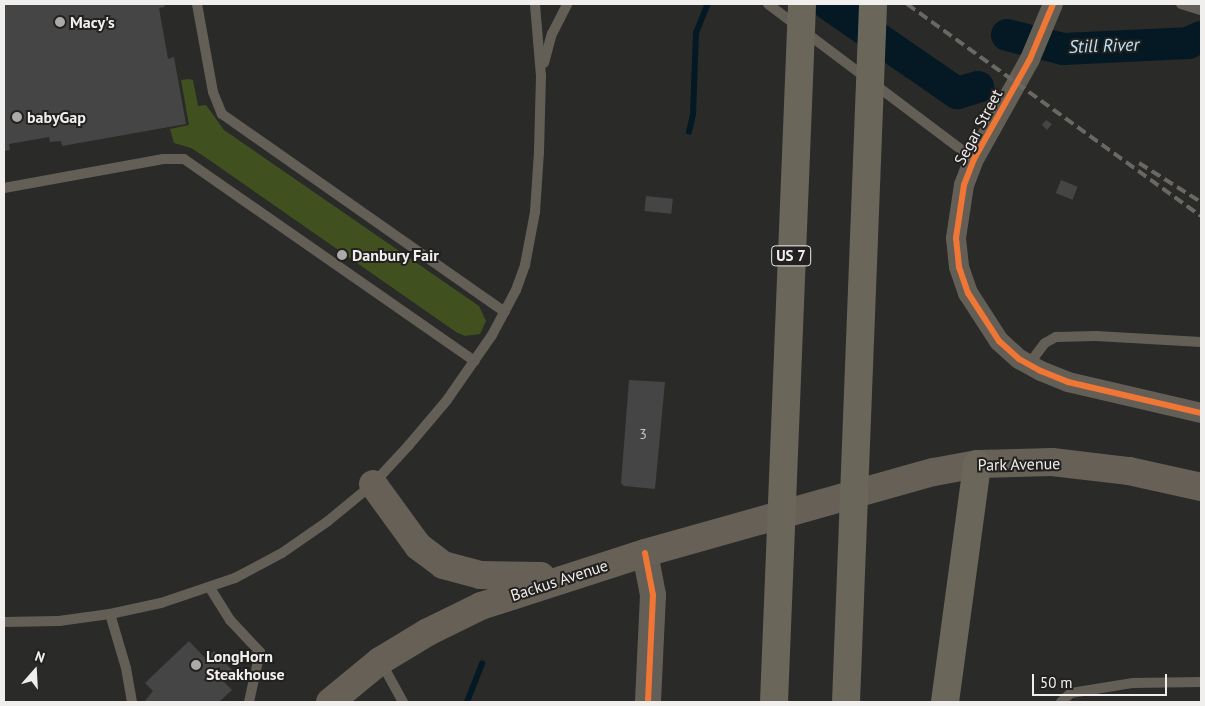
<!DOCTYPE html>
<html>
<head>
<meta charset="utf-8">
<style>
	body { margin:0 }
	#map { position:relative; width:1205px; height:706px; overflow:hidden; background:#2a2a29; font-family:"PT Sans",sans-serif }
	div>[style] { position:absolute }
	.green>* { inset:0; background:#40511f }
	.stream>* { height:5.5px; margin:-2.75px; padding:0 2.75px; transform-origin:2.75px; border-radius:2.75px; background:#041923 }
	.river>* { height:32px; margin:-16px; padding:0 16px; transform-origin:16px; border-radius:16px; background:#041923 }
	.building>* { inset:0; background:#454545; transform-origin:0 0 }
	.service>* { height:10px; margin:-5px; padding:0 5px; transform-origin:5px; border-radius:5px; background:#645f56 }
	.minor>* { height:20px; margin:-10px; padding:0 10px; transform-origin:10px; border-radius:10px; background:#645f56 }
	.tertiary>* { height:26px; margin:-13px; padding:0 13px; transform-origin:13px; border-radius:13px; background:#645f56 }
	.secondary>* { height:28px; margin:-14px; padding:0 14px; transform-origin:14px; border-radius:14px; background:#666057 }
	.motorway>* { height:28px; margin:-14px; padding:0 14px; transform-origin:14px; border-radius:14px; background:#6b665a }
	.rail>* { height:4px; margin-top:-2px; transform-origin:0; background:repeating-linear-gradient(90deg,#6b6864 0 10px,transparent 0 15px) }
	.cycleway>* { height:6px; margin:-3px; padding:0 3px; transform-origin:3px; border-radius:3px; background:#f07635 }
	.dots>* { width:14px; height:14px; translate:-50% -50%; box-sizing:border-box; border:2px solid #22211f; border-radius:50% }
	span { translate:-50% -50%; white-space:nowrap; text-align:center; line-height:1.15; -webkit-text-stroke:4px #22211f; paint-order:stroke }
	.number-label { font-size:14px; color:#c5c4c4 }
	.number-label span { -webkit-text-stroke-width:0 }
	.shield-label span { padding:1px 4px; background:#22211f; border:1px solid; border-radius:4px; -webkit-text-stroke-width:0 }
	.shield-label { font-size:15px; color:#f0efee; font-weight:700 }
	.poi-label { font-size:16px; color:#f0efee; font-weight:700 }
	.left { translate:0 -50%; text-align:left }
	.street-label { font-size:16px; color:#f0efee }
	.water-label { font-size:18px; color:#b8e3f8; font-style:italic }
	.frame { position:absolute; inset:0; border:5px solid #f0efee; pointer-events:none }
	.north { position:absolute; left:10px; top:646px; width:50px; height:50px; -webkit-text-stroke:4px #22211f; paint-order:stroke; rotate:19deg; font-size:14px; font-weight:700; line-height:20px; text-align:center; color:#f0efee }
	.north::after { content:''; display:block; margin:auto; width:18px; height:22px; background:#f0efee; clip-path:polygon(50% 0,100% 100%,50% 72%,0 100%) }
	.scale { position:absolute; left:1032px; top:674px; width:135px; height:22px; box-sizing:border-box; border:2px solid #f0efee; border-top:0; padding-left:6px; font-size:15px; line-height:18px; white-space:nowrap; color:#f0efee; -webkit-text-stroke:4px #22211f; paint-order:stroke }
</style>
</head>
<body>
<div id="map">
	<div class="green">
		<div style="clip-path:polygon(189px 79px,193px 80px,198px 106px,206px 105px,224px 130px,479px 306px,486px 321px,480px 334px,465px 336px,456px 332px,205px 157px,191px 148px,174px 143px,170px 129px,189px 125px,181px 80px)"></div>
	</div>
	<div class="stream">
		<div style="left:689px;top:132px;width:17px;rotate:-77deg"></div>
		<div style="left:693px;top:115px;width:82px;rotate:-87.9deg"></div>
		<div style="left:696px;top:33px;width:31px;rotate:-68deg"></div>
		<div style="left:467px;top:702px;width:41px;rotate:-68.5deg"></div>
	</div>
	<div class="river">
		<div style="left:828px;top:4px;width:157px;rotate:34.6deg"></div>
		<div style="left:957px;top:93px;width:22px;rotate:-16deg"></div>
		<div style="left:1007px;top:35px;width:58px;rotate:14deg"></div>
		<div style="left:1063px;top:49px;width:125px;rotate:-2.7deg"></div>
		<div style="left:1188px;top:43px;width:14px;rotate:-25deg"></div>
	</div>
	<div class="building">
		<div style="clip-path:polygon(4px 4px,164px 4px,165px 7px,159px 8px,168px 59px,174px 57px,186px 124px,62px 146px,61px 141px,50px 142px,49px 137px,9px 144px,10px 150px,4px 151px)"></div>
		<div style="clip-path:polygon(1046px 120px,1052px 124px,1047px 130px,1042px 125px)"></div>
		<div style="left:1061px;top:180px;width:18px;height:14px;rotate:22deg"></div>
		<div style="left:646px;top:196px;width:27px;height:15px;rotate:6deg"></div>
		<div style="clip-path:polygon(629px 380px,665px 382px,655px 489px,624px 486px,621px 483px)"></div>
		<div style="clip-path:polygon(189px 641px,206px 659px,214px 651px,234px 672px,224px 682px,232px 690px,219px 702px,144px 702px,153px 691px,145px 683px)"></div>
	</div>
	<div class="service">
		<div style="left:197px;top:4px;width:89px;rotate:79.7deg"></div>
		<div style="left:213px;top:92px;width:24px;rotate:68deg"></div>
		<div style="left:222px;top:114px;width:345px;rotate:35deg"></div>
		<div style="left:768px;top:4px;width:258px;rotate:37deg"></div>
		<div style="left:1181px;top:4px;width:21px;rotate:17deg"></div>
		<div style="left:544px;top:63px;width:30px;rotate:-75deg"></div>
		<div style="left:552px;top:34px;width:34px;rotate:-63deg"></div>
		<div style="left:4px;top:188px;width:162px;rotate:-10.3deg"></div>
		<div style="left:163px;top:159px;width:21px"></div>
		<div style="left:184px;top:159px;width:354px;rotate:34.8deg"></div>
		<div style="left:1029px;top:364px;width:26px;rotate:-53deg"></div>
		<div style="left:1045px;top:343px;width:13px;rotate:-29deg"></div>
		<div style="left:1056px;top:337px;width:40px;rotate:-1.4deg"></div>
		<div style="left:1096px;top:336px;width:105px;rotate:3.3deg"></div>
		<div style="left:210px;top:588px;width:38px;rotate:58deg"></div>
		<div style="left:230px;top:620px;width:44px;rotate:46.8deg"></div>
		<div style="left:260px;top:652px;width:51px;rotate:102.4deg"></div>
		<div style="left:110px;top:614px;width:56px;rotate:73.5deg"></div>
		<div style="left:126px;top:668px;width:35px;rotate:80deg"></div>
		<div style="left:4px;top:622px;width:55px;rotate:-1deg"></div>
		<div style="left:59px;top:621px;width:51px;rotate:-7.8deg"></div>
		<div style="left:110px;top:614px;width:52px;rotate:-12.2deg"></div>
		<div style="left:161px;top:603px;width:78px;rotate:-18.7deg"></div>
		<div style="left:235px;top:578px;width:53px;rotate:-28deg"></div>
		<div style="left:282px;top:553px;width:56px;rotate:-34.8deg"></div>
		<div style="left:328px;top:521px;width:58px;rotate:-39.4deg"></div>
		<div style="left:373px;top:484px;width:53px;rotate:-47.3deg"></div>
		<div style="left:409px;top:445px;width:59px;rotate:-49.8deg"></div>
		<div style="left:447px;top:400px;width:79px;rotate:-55.3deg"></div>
		<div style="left:492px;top:335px;width:51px;rotate:-61.9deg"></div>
		<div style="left:516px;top:290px;width:27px;rotate:-70deg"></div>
		<div style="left:525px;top:265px;width:54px;rotate:-79.3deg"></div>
		<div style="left:535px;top:212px;width:60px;rotate:-86.2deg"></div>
		<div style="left:539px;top:152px;width:76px;rotate:-88.5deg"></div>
		<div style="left:541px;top:76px;width:72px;rotate:-94.8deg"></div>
		<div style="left:381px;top:662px;width:46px;rotate:61.2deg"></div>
		<div style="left:1061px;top:702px;width:13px;rotate:-42deg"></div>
		<div style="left:1071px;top:693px;width:63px;rotate:-9.2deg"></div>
		<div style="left:1133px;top:683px;width:68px;rotate:-0.8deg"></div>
	</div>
	<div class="minor">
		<div style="left:1053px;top:4px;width:60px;rotate:112.7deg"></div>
		<div style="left:1030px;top:59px;width:115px;rotate:119.2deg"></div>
		<div style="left:974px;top:159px;width:28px;rotate:111deg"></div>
		<div style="left:964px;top:185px;width:54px;rotate:98.6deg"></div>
		<div style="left:956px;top:238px;width:29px;rotate:84deg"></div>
		<div style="left:959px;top:267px;width:28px;rotate:71deg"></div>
		<div style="left:968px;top:293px;width:57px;rotate:57.1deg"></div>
		<div style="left:999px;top:341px;width:27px;rotate:42deg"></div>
		<div style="left:1019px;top:359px;width:25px;rotate:29deg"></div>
		<div style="left:1041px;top:371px;width:29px;rotate:22deg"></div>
		<div style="left:1068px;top:382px;width:137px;rotate:13.1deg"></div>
	</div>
	<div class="tertiary">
		<div style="left:645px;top:553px;width:43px;rotate:79.2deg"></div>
		<div style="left:653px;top:595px;width:107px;rotate:92.7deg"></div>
	</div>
	<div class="secondary">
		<div style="left:373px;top:484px;width:77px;rotate:54deg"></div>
		<div style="left:418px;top:546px;width:31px;rotate:37deg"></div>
		<div style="left:443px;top:565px;width:38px;rotate:15deg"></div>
		<div style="left:480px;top:575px;width:61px;rotate:0.9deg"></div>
		<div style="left:330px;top:702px;width:65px;rotate:-39.4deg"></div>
		<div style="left:380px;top:661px;width:56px;rotate:-31.1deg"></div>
		<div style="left:428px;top:632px;width:59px;rotate:-26.1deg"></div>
		<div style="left:481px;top:606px;width:172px;rotate:-17.9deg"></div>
		<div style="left:645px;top:553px;width:300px;rotate:-15.7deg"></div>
		<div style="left:934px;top:472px;width:44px;rotate:-10.5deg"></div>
		<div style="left:977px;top:464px;width:75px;rotate:-1.5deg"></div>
		<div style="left:1052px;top:462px;width:78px;rotate:6.7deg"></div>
		<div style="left:1129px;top:471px;width:74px;rotate:12.5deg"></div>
	</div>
	<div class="motorway">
		<div style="left:774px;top:702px;width:699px;rotate:-87.7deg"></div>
		<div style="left:846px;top:702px;width:699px;rotate:-87.78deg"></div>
		<div style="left:945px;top:702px;width:240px;rotate:-82.3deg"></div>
	</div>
	<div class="rail">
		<div style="left:907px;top:4px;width:362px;rotate:35.8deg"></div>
		<div style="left:1139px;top:163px;width:73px;rotate:32.2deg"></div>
	</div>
	<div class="cycleway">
		<div style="left:1053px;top:4px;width:60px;rotate:112.7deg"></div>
		<div style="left:1030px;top:59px;width:115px;rotate:119.2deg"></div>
		<div style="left:974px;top:159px;width:28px;rotate:111deg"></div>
		<div style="left:964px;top:185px;width:54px;rotate:98.6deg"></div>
		<div style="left:956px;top:238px;width:29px;rotate:84deg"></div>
		<div style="left:959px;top:267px;width:28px;rotate:71deg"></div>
		<div style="left:968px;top:293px;width:57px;rotate:57.1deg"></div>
		<div style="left:999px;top:341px;width:27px;rotate:42deg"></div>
		<div style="left:1019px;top:359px;width:25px;rotate:29deg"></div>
		<div style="left:1041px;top:371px;width:29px;rotate:22deg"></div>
		<div style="left:1068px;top:382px;width:137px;rotate:13.1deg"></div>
		<div style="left:645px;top:553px;width:43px;rotate:79.2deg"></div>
		<div style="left:653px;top:595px;width:107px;rotate:92.7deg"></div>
	</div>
	<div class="dots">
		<div style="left:60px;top:22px;background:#abaaa9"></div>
		<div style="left:17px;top:117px;background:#abaaa9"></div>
		<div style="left:342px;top:255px;background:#abaaa9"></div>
		<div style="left:196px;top:665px;background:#abaaa9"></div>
	</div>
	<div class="number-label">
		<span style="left:643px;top:434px">3</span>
	</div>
	<div class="shield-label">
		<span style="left:791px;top:256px">US 7</span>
	</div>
	<div class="poi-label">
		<span class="left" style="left:70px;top:22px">Macy's</span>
		<span class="left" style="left:27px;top:117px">babyGap</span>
		<span class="left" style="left:352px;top:255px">Danbury Fair</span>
		<span class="left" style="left:206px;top:665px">LongHorn<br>Steakhouse</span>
	</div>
	<div class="street-label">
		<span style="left:978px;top:127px;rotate:-62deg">Segar Street</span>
		<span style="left:1019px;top:464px;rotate:-1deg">Park Avenue</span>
		<span style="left:559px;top:580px;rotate:-18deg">Backus Avenue</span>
	</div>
	<div class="water-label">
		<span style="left:1104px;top:46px;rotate:-2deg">Still River</span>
	</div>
	<div class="frame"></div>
	<div class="north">N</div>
	<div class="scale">50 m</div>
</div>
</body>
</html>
